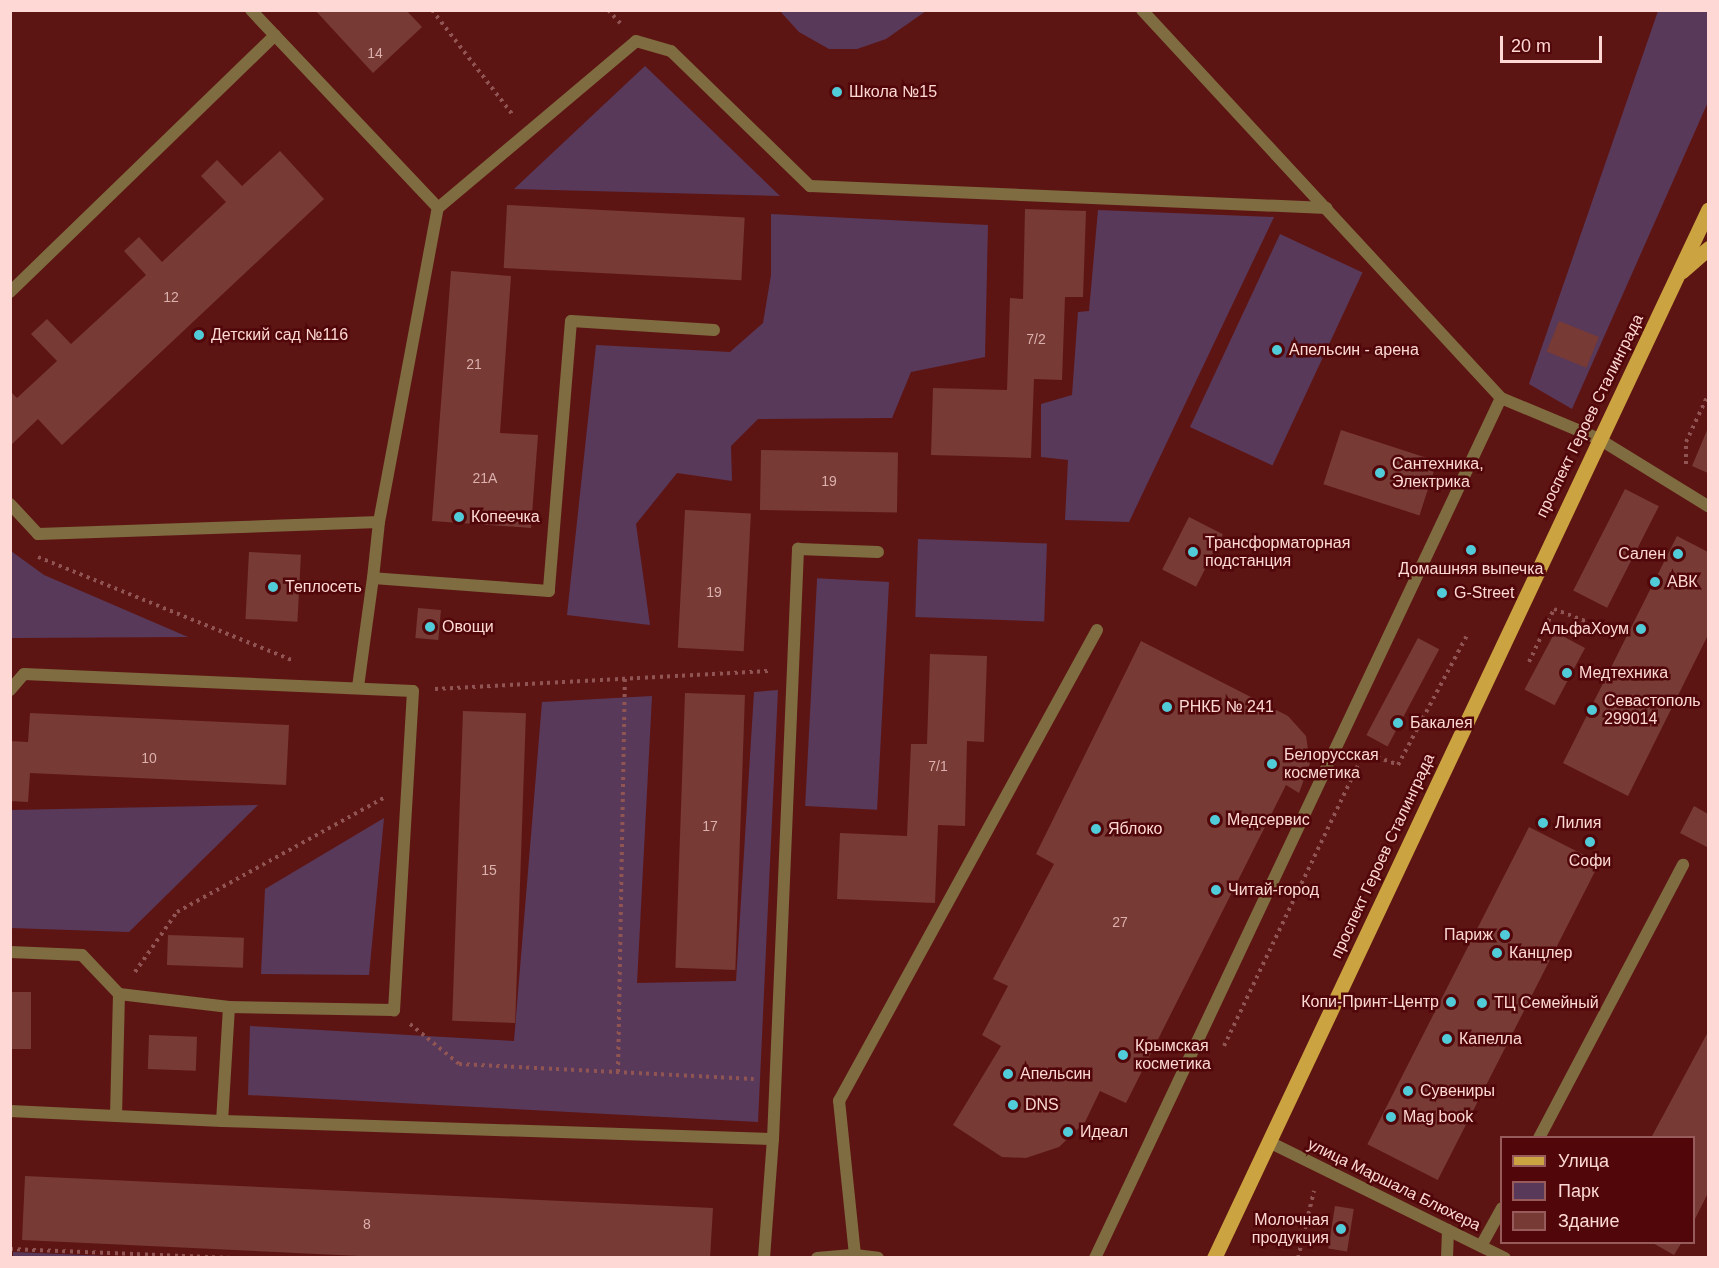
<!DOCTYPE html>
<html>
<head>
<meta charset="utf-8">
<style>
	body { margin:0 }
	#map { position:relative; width:1719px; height:1268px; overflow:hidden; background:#5d1514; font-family:Helvetica,sans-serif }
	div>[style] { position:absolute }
	.green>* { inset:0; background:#593959; transform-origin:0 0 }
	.building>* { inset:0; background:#773a35; transform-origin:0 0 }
	.path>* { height:4px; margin-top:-2px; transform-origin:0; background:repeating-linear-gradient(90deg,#905452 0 3px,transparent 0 7.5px) }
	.service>* { height:12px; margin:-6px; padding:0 6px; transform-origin:6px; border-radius:6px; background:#7f6c40 }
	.minor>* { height:12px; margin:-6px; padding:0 6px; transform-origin:6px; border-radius:6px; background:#7f6c40 }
	.primary>* { height:15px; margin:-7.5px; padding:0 7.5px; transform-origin:7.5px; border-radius:7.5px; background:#cba340 }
	.dots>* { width:16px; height:16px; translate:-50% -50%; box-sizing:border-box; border:3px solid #510709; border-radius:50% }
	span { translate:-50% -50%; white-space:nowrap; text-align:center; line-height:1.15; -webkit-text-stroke:5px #510709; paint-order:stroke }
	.number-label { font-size:14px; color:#dcb0ac }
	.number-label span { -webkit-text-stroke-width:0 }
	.poi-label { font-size:16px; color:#fdd8d4 }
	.left { translate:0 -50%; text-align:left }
	.right { translate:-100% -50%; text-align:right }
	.street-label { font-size:16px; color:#fdd8d4 }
	.frame { position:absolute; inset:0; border:12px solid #fdd8d4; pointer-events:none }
	.legend { position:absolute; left:1500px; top:1136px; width:195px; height:108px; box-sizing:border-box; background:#510709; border:2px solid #965b5a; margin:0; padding:8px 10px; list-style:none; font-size:18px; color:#fdd8d4 }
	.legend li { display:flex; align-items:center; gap:12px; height:30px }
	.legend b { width:30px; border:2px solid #965b5a }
	.scale { position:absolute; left:1500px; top:36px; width:102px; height:27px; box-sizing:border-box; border:3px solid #fdd8d4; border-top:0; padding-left:8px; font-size:18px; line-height:21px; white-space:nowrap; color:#fdd8d4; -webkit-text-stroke:4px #510709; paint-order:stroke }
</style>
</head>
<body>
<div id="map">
	<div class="green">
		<div style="clip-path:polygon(780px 11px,926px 11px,886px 39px,857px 49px,829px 49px,799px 32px)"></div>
		<div style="clip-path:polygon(1658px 11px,1708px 11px,1708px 102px,1572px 409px,1529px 384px)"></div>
		<div style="clip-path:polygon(645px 66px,780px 196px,514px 189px)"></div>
		<div style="clip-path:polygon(1098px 210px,1274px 217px,1129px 522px,1065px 520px,1068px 460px,1041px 457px,1041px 404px,1072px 395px,1078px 312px,1089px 311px)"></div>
		<div style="clip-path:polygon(771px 214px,988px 225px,985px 357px,911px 372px,892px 418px,758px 419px,731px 446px,732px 481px,677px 473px,636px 524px,650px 625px,567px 615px,596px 345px,730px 352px,763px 323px,771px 275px)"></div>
		<div style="left:1280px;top:234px;width:91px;height:213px;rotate:25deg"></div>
		<div style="left:918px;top:539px;width:129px;height:78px;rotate:2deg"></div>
		<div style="clip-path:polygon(11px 551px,44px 575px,188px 637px,11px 638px)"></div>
		<div style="left:889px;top:582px;width:228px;height:72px;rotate:93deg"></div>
		<div style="clip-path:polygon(778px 690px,758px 1122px,248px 1095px,250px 1026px,514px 1041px,542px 702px,652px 696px,637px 983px,736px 981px,754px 692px)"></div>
		<div style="clip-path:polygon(258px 805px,129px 932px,11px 928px,11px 810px)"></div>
		<div style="clip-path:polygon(384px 818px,369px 975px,261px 974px,265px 889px)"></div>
		<div style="clip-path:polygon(13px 1252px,131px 1257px,13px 1257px)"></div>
	</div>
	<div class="building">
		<div style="clip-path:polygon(315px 10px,406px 10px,422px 27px,373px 73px)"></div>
		<div style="clip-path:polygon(280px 151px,324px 199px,62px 445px,38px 419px,10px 446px,10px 391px,17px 398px,57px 361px,31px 334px,47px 319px,71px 344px,146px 275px,124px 251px,139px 237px,162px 262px,226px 202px,201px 176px,217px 160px,242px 186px)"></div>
		<div style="left:507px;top:205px;width:238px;height:63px;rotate:3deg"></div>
		<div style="clip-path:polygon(1025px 209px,1086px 211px,1083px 297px,1065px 297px,1062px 380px,1034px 379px,1031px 458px,931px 455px,933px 388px,1007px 390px,1010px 298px,1023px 299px)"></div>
		<div style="clip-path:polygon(451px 271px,511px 276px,500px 433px,538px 435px,531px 528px,432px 521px)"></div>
		<div style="left:1559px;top:321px;width:43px;height:33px;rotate:22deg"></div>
		<div style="clip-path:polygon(1708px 428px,1708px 473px,1692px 466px)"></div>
		<div style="left:1341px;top:430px;width:101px;height:57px;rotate:18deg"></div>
		<div style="left:761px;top:450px;width:137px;height:60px;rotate:1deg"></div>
		<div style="left:1625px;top:489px;width:38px;height:114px;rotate:27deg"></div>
		<div style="left:685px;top:510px;width:66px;height:138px;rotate:3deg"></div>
		<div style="left:1189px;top:517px;width:38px;height:59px;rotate:27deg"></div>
		<div style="clip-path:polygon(1677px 536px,1708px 552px,1708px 635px,1628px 796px,1563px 763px)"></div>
		<div style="left:249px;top:552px;width:52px;height:67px;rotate:3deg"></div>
		<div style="left:418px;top:608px;width:23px;height:30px;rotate:5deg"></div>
		<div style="left:1555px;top:632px;width:34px;height:65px;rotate:28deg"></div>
		<div style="left:1418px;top:638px;width:24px;height:110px;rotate:28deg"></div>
		<div style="clip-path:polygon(1141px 641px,1288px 716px,1306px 736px,1310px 763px,1299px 793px,1286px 785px,1126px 1103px,1100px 1091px,1085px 1122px,1059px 1147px,1026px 1158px,1002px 1157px,953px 1125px,1001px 1046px,982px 1035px,1008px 986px,993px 979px,1054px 864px,1036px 854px)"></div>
		<div style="clip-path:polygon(930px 654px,987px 656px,984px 742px,967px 741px,965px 826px,938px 825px,935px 903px,837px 899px,840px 833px,907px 836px,911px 744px,927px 744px)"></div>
		<div style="left:685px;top:693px;width:60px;height:275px;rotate:2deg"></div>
		<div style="left:463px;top:711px;width:63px;height:310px;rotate:2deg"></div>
		<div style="clip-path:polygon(30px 713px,289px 725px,286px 785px,30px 773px,28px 802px,10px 801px,10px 741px,28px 742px)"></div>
		<div style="clip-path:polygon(1694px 806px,1708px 814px,1707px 847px,1680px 833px)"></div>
		<div style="left:1529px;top:827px;width:79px;height:356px;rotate:27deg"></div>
		<div style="left:168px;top:935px;width:76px;height:30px;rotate:2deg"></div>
		<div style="left:10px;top:992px;width:21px;height:57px"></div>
		<div style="clip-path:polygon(1708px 1032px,1708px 1193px,1694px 1221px,1694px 1138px,1651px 1138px)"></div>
		<div style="left:149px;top:1035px;width:48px;height:34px;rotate:2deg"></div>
		<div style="clip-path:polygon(25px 1176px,713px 1208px,710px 1258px,401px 1258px,22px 1240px)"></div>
		<div style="left:1335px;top:1206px;width:19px;height:43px;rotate:9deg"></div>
		<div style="clip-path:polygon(1651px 1242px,1682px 1242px,1674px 1255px)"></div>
	</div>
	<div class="path">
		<div style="left:432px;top:10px;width:131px;rotate:52.4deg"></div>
		<div style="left:608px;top:10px;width:18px;rotate:47deg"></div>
		<div style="left:1686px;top:464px;width:22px;rotate:-90deg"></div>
		<div style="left:1686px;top:442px;width:52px;rotate:-64.9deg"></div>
		<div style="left:38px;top:557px;width:274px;rotate:22.1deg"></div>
		<div style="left:1529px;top:662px;width:59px;rotate:-64.7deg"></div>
		<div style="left:1554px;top:609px;width:61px;rotate:21.1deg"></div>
		<div style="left:435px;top:689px;width:334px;rotate:-3.1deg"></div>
		<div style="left:1363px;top:752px;width:37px;rotate:20deg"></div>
		<div style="left:1398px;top:765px;width:147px;rotate:-62deg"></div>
		<div style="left:135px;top:972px;width:73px;rotate:-55deg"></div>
		<div style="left:177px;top:912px;width:238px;rotate:-28.9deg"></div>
		<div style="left:410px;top:1024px;width:63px;rotate:39.2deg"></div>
		<div style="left:459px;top:1064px;width:295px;rotate:2.9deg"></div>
		<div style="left:1224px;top:1046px;width:325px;rotate:-64.5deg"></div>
		<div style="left:618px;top:1072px;width:393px;rotate:-89deg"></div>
		<div style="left:10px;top:1249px;width:223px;rotate:2.3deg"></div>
		<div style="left:1298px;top:1258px;width:69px;rotate:-76.6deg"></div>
	</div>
	<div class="service">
		<div style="left:251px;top:10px;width:272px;rotate:46.6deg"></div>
		<div style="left:1142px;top:10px;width:529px;rotate:47.22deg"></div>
		<div style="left:1501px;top:398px;width:106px;rotate:22.7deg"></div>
		<div style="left:1599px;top:439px;width:128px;rotate:31.6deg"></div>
		<div style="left:10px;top:292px;width:369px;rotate:-44.1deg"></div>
		<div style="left:714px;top:330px;width:143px;rotate:-176.4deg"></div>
		<div style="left:571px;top:321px;width:271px;rotate:94.7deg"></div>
		<div style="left:549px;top:591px;width:176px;rotate:-175.8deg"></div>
		<div style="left:373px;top:578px;width:56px;rotate:-83.9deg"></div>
		<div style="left:379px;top:522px;width:319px;rotate:-79.4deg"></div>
		<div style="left:438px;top:208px;width:259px;rotate:-40.1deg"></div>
		<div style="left:636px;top:41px;width:36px;rotate:16deg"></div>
		<div style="left:671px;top:51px;width:194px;rotate:44.2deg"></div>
		<div style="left:810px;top:186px;width:517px;rotate:2.44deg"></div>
		<div style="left:10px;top:504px;width:41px;rotate:47deg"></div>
		<div style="left:38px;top:534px;width:341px;rotate:-2deg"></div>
		<div style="left:358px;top:687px;width:110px;rotate:-82.2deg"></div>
		<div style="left:10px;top:690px;width:21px;rotate:-49deg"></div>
		<div style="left:24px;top:674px;width:389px;rotate:2.5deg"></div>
		<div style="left:413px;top:691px;width:320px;rotate:93.4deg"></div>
		<div style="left:394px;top:1010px;width:165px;rotate:-179deg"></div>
		<div style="left:229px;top:1007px;width:114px;rotate:93.5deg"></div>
		<div style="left:222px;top:1121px;width:551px;rotate:1.87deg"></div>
		<div style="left:773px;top:1139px;width:591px;rotate:-87.57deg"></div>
		<div style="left:798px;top:549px;width:80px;rotate:2.1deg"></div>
		<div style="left:10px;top:952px;width:72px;rotate:2.4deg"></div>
		<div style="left:82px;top:955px;width:54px;rotate:46.5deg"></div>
		<div style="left:10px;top:1111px;width:212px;rotate:2.7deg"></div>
		<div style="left:116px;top:1116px;width:122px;rotate:-88.6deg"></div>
		<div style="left:119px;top:994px;width:111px;rotate:6.7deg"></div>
		<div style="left:1539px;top:1138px;width:309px;rotate:-62.2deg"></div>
		<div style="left:1481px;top:1246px;width:43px;rotate:-61.1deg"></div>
		<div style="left:855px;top:1255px;width:23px;rotate:7deg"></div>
		<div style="left:764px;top:1258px;width:119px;rotate:-85.7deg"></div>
		<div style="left:817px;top:1258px;width:38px;rotate:-5deg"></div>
		<div style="left:855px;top:1255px;width:155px;rotate:-95.9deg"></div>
		<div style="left:839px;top:1101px;width:537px;rotate:-61.29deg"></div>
		<div style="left:1095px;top:1258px;width:951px;rotate:-64.73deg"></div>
		<div style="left:1447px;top:1258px;width:28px;rotate:-88deg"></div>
	</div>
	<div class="minor">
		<div style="left:1269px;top:1142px;width:263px;rotate:26.2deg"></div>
	</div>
	<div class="primary">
		<div style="left:1682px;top:271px;width:35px;rotate:-41deg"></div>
		<div style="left:1214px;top:1258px;width:1159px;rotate:-64.76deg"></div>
	</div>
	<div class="dots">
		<div style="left:837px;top:92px;background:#52cbd9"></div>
		<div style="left:199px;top:335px;background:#52cbd9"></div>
		<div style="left:1277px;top:350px;background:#52cbd9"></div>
		<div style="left:1380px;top:473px;background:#52cbd9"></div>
		<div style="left:459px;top:517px;background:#52cbd9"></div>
		<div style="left:1471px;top:550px;background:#52cbd9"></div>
		<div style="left:1193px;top:552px;background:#52cbd9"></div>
		<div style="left:1678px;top:554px;background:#52cbd9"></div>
		<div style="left:1655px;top:582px;background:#52cbd9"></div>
		<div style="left:273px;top:587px;background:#52cbd9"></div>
		<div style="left:1442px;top:593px;background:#52cbd9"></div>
		<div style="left:430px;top:627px;background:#52cbd9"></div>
		<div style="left:1641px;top:629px;background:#52cbd9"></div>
		<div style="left:1567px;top:673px;background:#52cbd9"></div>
		<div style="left:1167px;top:707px;background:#52cbd9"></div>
		<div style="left:1592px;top:710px;background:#52cbd9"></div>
		<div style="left:1398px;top:723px;background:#52cbd9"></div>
		<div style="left:1272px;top:764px;background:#52cbd9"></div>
		<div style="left:1215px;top:820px;background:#52cbd9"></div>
		<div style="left:1543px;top:823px;background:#52cbd9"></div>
		<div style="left:1096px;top:829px;background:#52cbd9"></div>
		<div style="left:1590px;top:842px;background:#52cbd9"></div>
		<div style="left:1216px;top:890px;background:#52cbd9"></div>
		<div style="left:1505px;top:935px;background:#52cbd9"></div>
		<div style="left:1497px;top:953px;background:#52cbd9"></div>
		<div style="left:1451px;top:1002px;background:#52cbd9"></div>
		<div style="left:1482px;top:1003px;background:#52cbd9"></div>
		<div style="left:1447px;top:1039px;background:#52cbd9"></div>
		<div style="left:1123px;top:1055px;background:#52cbd9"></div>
		<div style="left:1008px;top:1074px;background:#52cbd9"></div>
		<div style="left:1408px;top:1091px;background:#52cbd9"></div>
		<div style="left:1013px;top:1105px;background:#52cbd9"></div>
		<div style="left:1391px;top:1117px;background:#52cbd9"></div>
		<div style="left:1068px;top:1132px;background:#52cbd9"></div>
		<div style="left:1341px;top:1229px;background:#52cbd9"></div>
	</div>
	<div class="number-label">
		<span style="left:375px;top:53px">14</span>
		<span style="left:171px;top:297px">12</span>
		<span style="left:1036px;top:339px">7/2</span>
		<span style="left:474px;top:364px">21</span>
		<span style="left:485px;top:478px">21А</span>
		<span style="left:829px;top:481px">19</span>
		<span style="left:714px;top:592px">19</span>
		<span style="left:149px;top:758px">10</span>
		<span style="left:938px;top:766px">7/1</span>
		<span style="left:710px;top:826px">17</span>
		<span style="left:489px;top:870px">15</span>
		<span style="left:1120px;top:922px">27</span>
		<span style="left:367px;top:1224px">8</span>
	</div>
	<div class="poi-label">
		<span class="left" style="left:849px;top:92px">Школа №15</span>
		<span class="left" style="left:211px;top:335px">Детский сад №116</span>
		<span class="left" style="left:1289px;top:350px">Апельсин - арена</span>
		<span class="left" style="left:1392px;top:473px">Сантехника,<br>Электрика</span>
		<span class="left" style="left:471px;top:517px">Копеечка</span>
		<span class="left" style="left:1205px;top:552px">Трансформаторная<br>подстанция</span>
		<span class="right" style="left:1666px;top:554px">Сален</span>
		<span style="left:1471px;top:569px">Домашняя выпечка</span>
		<span class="left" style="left:1667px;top:582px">АВК</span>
		<span class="left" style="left:285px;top:587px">Теплосеть</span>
		<span class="left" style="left:1454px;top:593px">G-Street</span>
		<span class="left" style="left:442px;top:627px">Овощи</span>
		<span class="right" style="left:1629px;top:629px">АльфаХоум</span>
		<span class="left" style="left:1579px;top:673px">Медтехника</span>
		<span class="left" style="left:1604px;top:710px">Севастополь<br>299014</span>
		<span class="left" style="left:1179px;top:707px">РНКБ № 241</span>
		<span class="left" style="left:1410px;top:723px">Бакалея</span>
		<span class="left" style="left:1284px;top:764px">Белорусская<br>косметика</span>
		<span class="left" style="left:1227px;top:820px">Медсервис</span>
		<span class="left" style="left:1555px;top:823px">Лилия</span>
		<span class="left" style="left:1108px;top:829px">Яблоко</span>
		<span style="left:1590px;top:861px">Софи</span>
		<span class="left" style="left:1228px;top:890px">Читай-город</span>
		<span class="right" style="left:1493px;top:935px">Париж</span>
		<span class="left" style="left:1509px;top:953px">Канцлер</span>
		<span class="right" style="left:1439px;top:1002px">Копи-Принт-Центр</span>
		<span class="left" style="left:1494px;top:1003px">ТЦ Семейный</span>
		<span class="left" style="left:1459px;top:1039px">Капелла</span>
		<span class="left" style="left:1135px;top:1055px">Крымская<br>косметика</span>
		<span class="left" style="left:1020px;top:1074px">Апельсин</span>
		<span class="left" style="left:1420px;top:1091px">Сувениры</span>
		<span class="left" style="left:1025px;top:1105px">DNS</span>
		<span class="left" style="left:1403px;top:1117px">Mag book</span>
		<span class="left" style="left:1080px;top:1132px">Идеал</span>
		<span class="right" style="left:1329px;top:1229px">Молочная<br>продукция</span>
	</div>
	<div class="street-label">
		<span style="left:1590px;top:416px;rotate:-64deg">проспект Героев Сталинграда</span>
		<span style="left:1383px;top:856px;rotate:-65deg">проспект Героев Сталинграда</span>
		<span style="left:1394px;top:1185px;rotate:26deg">улица Маршала Блюхера</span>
	</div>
	<div class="frame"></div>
	<ul class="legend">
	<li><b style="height:8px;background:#cba340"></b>Улица</li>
	<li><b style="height:16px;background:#593959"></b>Парк</li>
	<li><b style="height:16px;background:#773a35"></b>Здание</li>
	</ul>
	<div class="scale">20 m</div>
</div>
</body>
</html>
